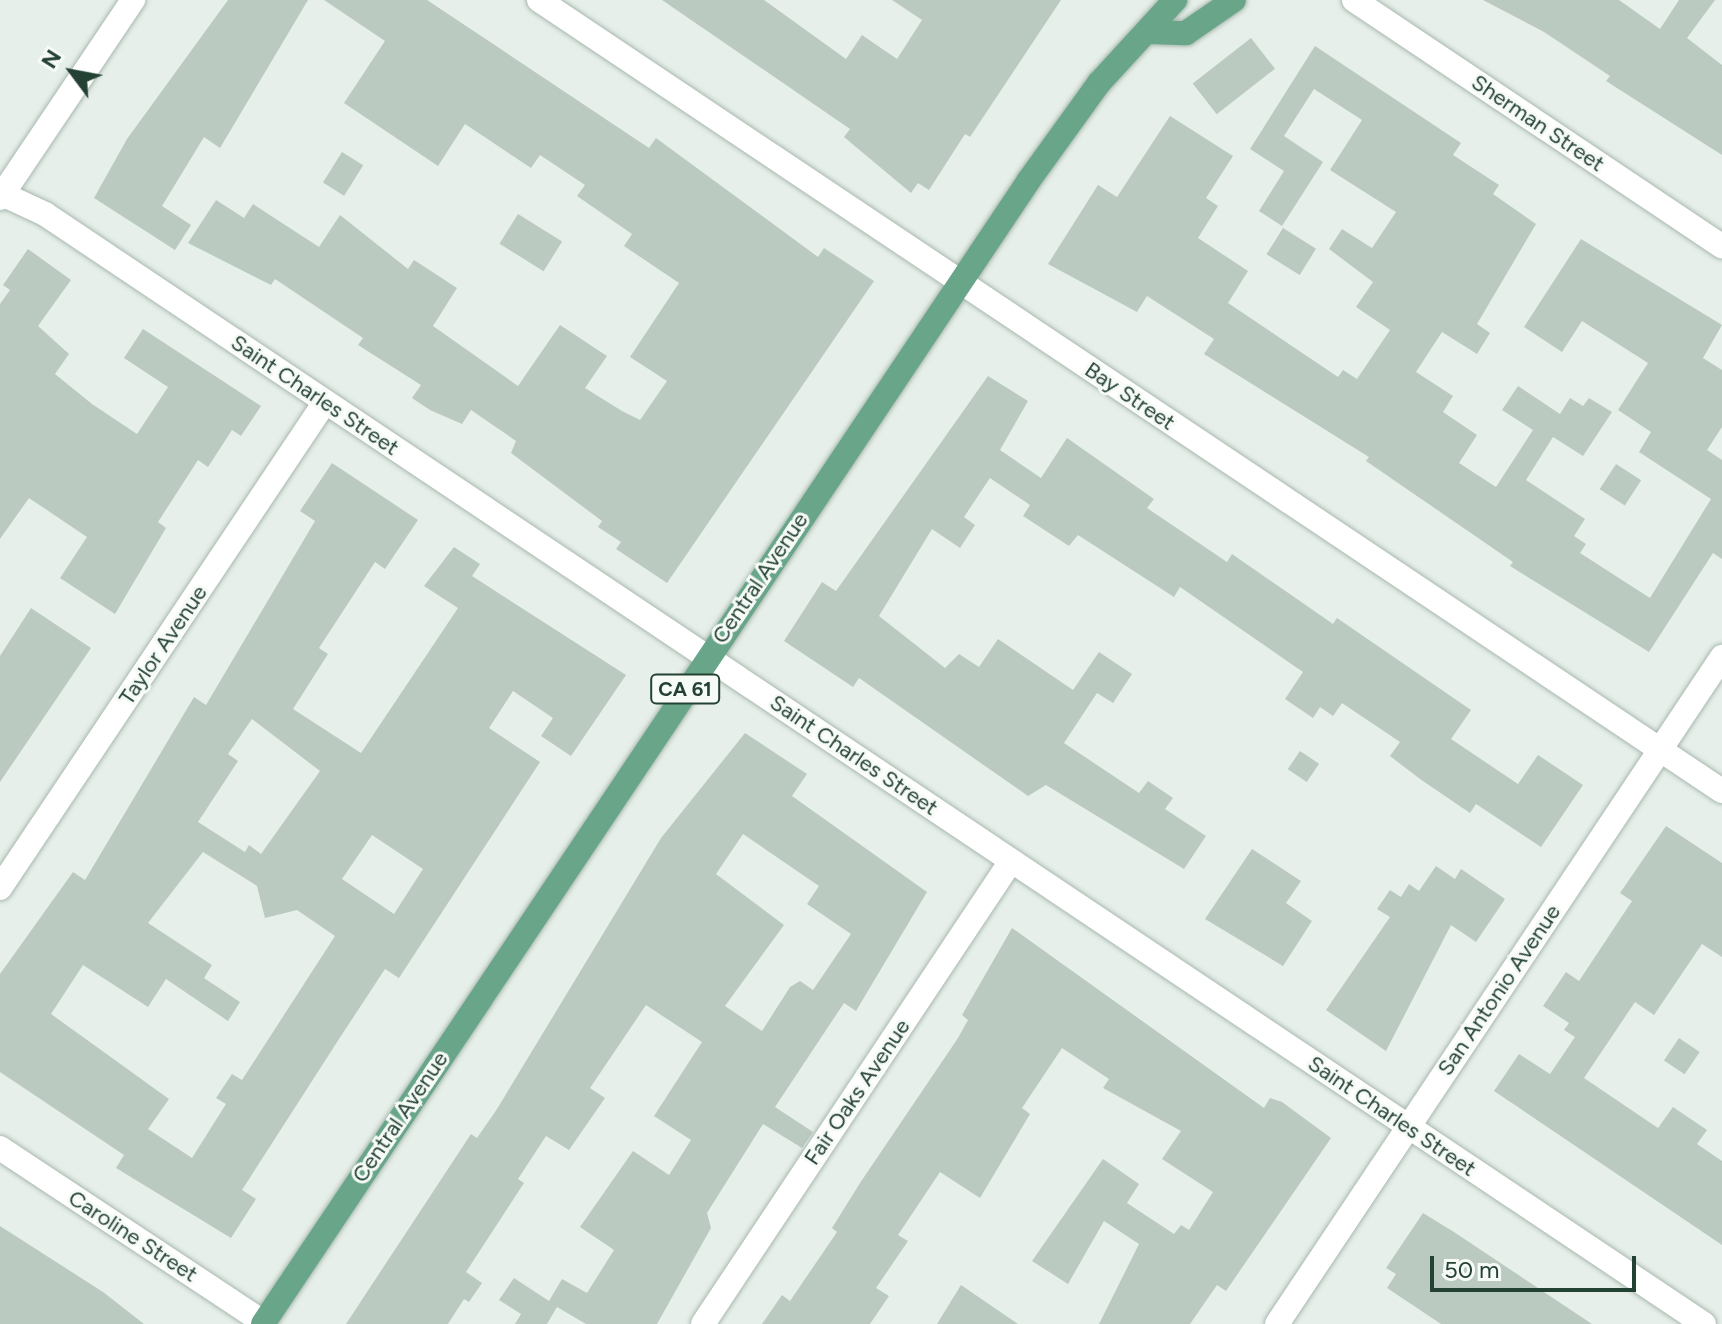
<!DOCTYPE html>
<html>
<head>
<meta charset="utf-8">
<style>
	body { margin:0 }
	#map { position:relative; width:1722px; height:1324px; overflow:hidden; background:#e6efe9; font-family:Figtree,sans-serif }
	div>[style] { position:absolute }
	.building>* { inset:0; background:#bbcac1; transform-origin:0 0 }
	.roads { filter:drop-shadow(0 0 2px #a8b8af) drop-shadow(0 0 2px #a8b8af) }
	.minor>* { height:24px; margin:-12px; padding:0 12px; transform-origin:12px; border-radius:12px; background:#fff }
	.tertiary>* { height:24px; margin:-12px; padding:0 12px; transform-origin:12px; border-radius:12px; background:#fff }
	.primary>* { height:24px; margin:-12px; padding:0 12px; transform-origin:12px; border-radius:12px; background:#69a689 }
	span { translate:-50% -50%; white-space:nowrap; text-align:center; line-height:1.15; -webkit-text-stroke:6px #f7fbf8; paint-order:stroke }
	.shield-label span { padding:2px 6px; background:#f7fbf8; border:2px solid; border-radius:6px; -webkit-text-stroke-width:0 }
	.shield-label { font-size:20px; color:#244233; font-weight:700 }
	.street-label { font-size:22px; color:#244233 }
	.north { position:absolute; left:32px; top:32px; width:80px; height:80px; -webkit-text-stroke:6px #f7fbf8; paint-order:stroke; rotate:302deg; font-size:22px; font-weight:700; line-height:32px; text-align:center; color:#244233 }
	.north::after { content:''; display:block; margin:auto; width:28px; height:36px; background:#244233; clip-path:polygon(50% 0,100% 100%,50% 72%,0 100%) }
	.scale { position:absolute; left:1430px; top:1256px; width:206px; height:36px; box-sizing:border-box; border:4px solid #244233; border-top:0; padding-left:10px; font-size:24px; line-height:28px; white-space:nowrap; color:#244233; -webkit-text-stroke:6px #f7fbf8; paint-order:stroke }
</style>
</head>
<body>
<div id="map">
	<div class="building">
		<div style="clip-path:polygon(228px 0,308px 0,220px 148px,204px 137px,162px 206px,191px 225px,175px 250px,94px 198px,127px 139px)"></div>
		<div style="clip-path:polygon(324px 0,427px 0,649px 148px,656px 138px,818px 257px,824px 248px,874px 281px,667px 583px,616px 549px,621px 542px,598px 527px,602px 521px,511px 453px,516px 441px,471px 410px,462px 424px,430px 410px,412px 398px,421px 385px,358px 345px,363px 338px,275px 279px,271px 285px,188px 243px,216px 200px,244px 218px,253px 204px,319px 247px,340px 215px,408px 269px,414px 260px,457px 288px,433px 326px,518px 386px,560px 325px,607px 356px,585px 388px,622px 411px,640px 420px,667px 381px,630px 357px,679px 283px,624px 246px,632px 234px,577px 196px,585px 185px,540px 155px,531px 168px,465px 124px,438px 166px,344px 103px,385px 41px)"></div>
		<div style="clip-path:polygon(662px 0,764px 0,846px 59px,862px 35px,897px 59px,922px 20px,892px 0,1061px 0,970px 137px,965px 134px,929px 190px,918px 183px,911px 193px,844px 137px,850px 129px)"></div>
		<div style="clip-path:polygon(1483px 0,1619px 0,1660px 29px,1679px 0,1715px 0,1687px 38px,1722px 65px,1722px 155px,1606px 81px,1610px 76px,1544px 32px)"></div>
		<div style="left:1251px;top:38px;width:39px;height:74px;rotate:52deg"></div>
		<div style="clip-path:polygon(1315px 46px,1461px 143px,1453px 155px,1499px 185px,1493px 194px,1536px 224px,1477px 324px,1490px 333px,1477px 354px,1442px 332px,1416px 372px,1453px 396px,1443px 412px,1477px 435px,1459px 463px,1496px 487px,1533px 430px,1502px 410px,1518px 386px,1560px 414px,1570px 398px,1583px 406px,1589px 398px,1612px 412px,1583px 456px,1553px 437px,1526px 480px,1585px 519px,1574px 536px,1586px 544px,1580px 553px,1650px 598px,1711px 499px,1639px 452px,1651px 432px,1618px 410px,1648px 363px,1582px 321px,1562px 352px,1524px 327px,1581px 239px,1722px 325px,1703px 358px,1722px 370px,1722px 427px,1707px 450px,1722px 460px,1722px 559px,1713px 553px,1649px 652px,1510px 566px,1513px 562px,1366px 461px,1369px 457px,1204px 354px,1214px 339px,1147px 296px,1137px 312px,1048px 264px,1098px 185px,1117px 197px,1170px 116px,1233px 156px,1206px 198px,1218px 206px,1198px 238px,1248px 271px,1228px 303px,1338px 377px,1343px 370px,1357px 379px,1390px 330px,1356px 307px,1373px 282px,1329px 249px,1342px 229px,1372px 248px,1396px 212px,1330px 170px,1362px 120px,1314px 89px,1284px 136px,1323px 162px,1282px 226px,1259px 211px,1284px 171px,1250px 149px)"></div>
		<div style="left:342px;top:152px;width:25px;height:36px;rotate:32deg"></div>
		<div style="left:518px;top:214px;width:52px;height:35px;rotate:32deg"></div>
		<div style="left:1283px;top:228px;width:39px;height:31px;rotate:32deg"></div>
		<div style="clip-path:polygon(28px 249px,71px 280px,38px 326px,69px 354px,55px 374px,92px 404px,137px 434px,168px 387px,124px 358px,143px 329px,261px 406px,241px 436px,232px 430px,208px 467px,198px 460px,158px 522px,166px 528px,115px 614px,60px 578px,87px 537px,29px 498px,0 539px,0 304px,10px 290px,3px 285px)"></div>
		<div style="clip-path:polygon(988px 376px,1028px 401px,1000px 450px,1041px 478px,1067px 438px,1154px 499px,1147px 508px,1227px 562px,1232px 554px,1333px 624px,1337px 618px,1471px 710px,1451px 739px,1518px 784px,1538px 755px,1583px 785px,1541px 847px,1476px 804px,1470px 813px,1420px 779px,1390px 756px,1400px 742px,1342px 703px,1333px 716px,1320px 707px,1313px 718px,1285px 699px,1303px 672px,1180px 587px,1174px 597px,1078px 535px,1069px 546px,1023px 516px,1030px 505px,990px 478px,964px 517px,975px 525px,960px 548px,932px 529px,879px 616px,945px 668px,959px 654px,979px 667px,998px 639px,1073px 690px,1099px 652px,1132px 674px,1113px 703px,1097px 693px,1064px 743px,1139px 793px,1148px 781px,1173px 798px,1165px 809px,1206px 836px,1184px 869px,1046px 785px,1028px 796px,859px 678px,853px 687px,784px 641px,822px 582px,836px 591px)"></div>
		<div style="clip-path:polygon(evenodd,332px 463px,418px 520px,385px 569px,375px 562px,319px 648px,328px 654px,293px 709px,361px 753px,458px 608px,424px 586px,454px 547px,480px 564px,472px 576px,626px 675px,571px 756px,541px 736px,553px 718px,513px 691px,489px 728px,540px 762px,399px 978px,385px 969px,339px 1039px,242px 1190px,256px 1199px,231px 1238px,116px 1168px,124px 1155px,0 1072px,0 974px,73px 872px,85px 880px,194px 697px,206px 705px,315px 521px,300px 511px,332px 463px,252px 719px,320px 771px,261px 854px,249px 845px,245px 852px,198px 822px,238px 761px,228px 754px,252px 719px,332px 463px,372px 835px,423px 869px,394px 914px,342px 879px,372px 835px,332px 463px,203px 852px,257px 886px,265px 918px,297px 910px,335px 936px,242px 1080px,232px 1074px,216px 1098px,226px 1104px,192px 1158px,148px 1129px,169px 1099px,51px 1014px,83px 965px,148px 1007px,166px 979px,228px 1021px,240px 1002px,204px 978px,212px 965px,148px 923px,203px 852px)"></div>
		<div style="left:1616px;top:464px;width:30px;height:30px;rotate:33deg"></div>
		<div style="clip-path:polygon(31px 608px,91px 648px,0 782px,0 656px)"></div>
		<div style="clip-path:polygon(evenodd,745px 733px,807px 774px,792px 796px,927px 892px,856px 1011px,844px 1003px,775px 1107px,813px 1132px,802px 1148px,763px 1124px,707px 1213px,711px 1228px,657px 1324px,586px 1324px,557px 1307px,547px 1324px,515px 1324px,521px 1314px,499px 1300px,514px 1278px,549px 1301px,562px 1279px,587px 1293px,614px 1250px,580px 1227px,633px 1151px,669px 1175px,691px 1140px,654px 1116px,702px 1042px,646px 1005px,590px 1088px,605px 1098px,569px 1150px,546px 1136px,518px 1179px,524px 1183px,466px 1272px,482px 1283px,469px 1302px,464px 1299px,448px 1324px,346px 1324px,471px 1134px,477px 1138px,497px 1109px,661px 838px,745px 733px,743px 834px,819px 886px,807px 904px,851px 934px,813px 990px,800px 981px,790px 987px,762px 1031px,725px 1006px,784px 925px,716px 874px,743px 834px)"></div>
		<div style="left:1300px;top:751px;width:23px;height:22px;rotate:34deg"></div>
		<div style="clip-path:polygon(1666px 826px,1722px 863px,1722px 957px,1702px 944px,1654px 1015px,1635px 1002px,1584px 1078px,1658px 1128px,1673px 1107px,1707px 1130px,1697px 1144px,1722px 1161px,1722px 1245px,1494px 1091px,1519px 1054px,1550px 1074px,1575px 1037px,1564px 1030px,1569px 1023px,1543px 1006px,1566px 972px,1579px 981px,1632px 901px,1620px 893px)"></div>
		<div style="clip-path:polygon(1252px 849px,1301px 881px,1286px 903px,1312px 921px,1283px 966px,1205px 919px)"></div>
		<div style="clip-path:polygon(1436px 866px,1455px 879px,1461px 869px,1505px 899px,1476px 942px,1451px 925px,1386px 1051px,1326px 1010px,1390px 917px,1377px 909px,1390px 890px,1401px 897px,1409px 884px,1419px 891px)"></div>
		<div style="clip-path:polygon(1012px 928px,1264px 1108px,1270px 1098px,1282px 1102px,1331px 1138px,1226px 1291px,1217px 1285px,1190px 1324px,1099px 1324px,1139px 1244px,1104px 1221px,1068px 1284px,1032px 1261px,1103px 1159px,1139px 1184px,1127px 1203px,1174px 1234px,1181px 1225px,1189px 1230px,1213px 1192px,1162px 1159px,1181px 1131px,1103px 1088px,1109px 1079px,1062px 1048px,1022px 1108px,1030px 1114px,980px 1198px,940px 1172px,898px 1235px,908px 1241px,876px 1288px,889px 1296px,870px 1324px,762px 1324px,782px 1295px,790px 1301px,837px 1232px,832px 1228px,860px 1183px,958px 1038px,968px 1020px,962px 1015px)"></div>
		<div style="left:1679px;top:1038px;width:25px;height:27px;rotate:34deg"></div>
		<div style="clip-path:polygon(1423px 1213px,1454px 1232px,1592px 1324px,1441px 1324px,1387px 1288px,1396px 1274px,1386px 1268px)"></div>
		<div style="clip-path:polygon(0 1226px,103px 1292px,144px 1324px,0 1324px)"></div>
		<div style="clip-path:polygon(961px 1285px,1018px 1324px,937px 1324px)"></div>
	</div>
	<div class="roads">
		<div class="minor">
			<div style="left:539px;top:0;width:1423px;rotate:33.77deg"></div>
			<div style="left:1354px;top:0;width:443px;rotate:33.8deg"></div>
			<div style="left:0;top:193px;width:50px;rotate:25deg"></div>
			<div style="left:45px;top:214px;width:1996px;rotate:33.79deg"></div>
			<div style="left:0;top:888px;width:585px;rotate:-56.23deg"></div>
			<div style="left:0;top:1148px;width:319px;rotate:33.5deg"></div>
			<div style="left:703px;top:1324px;width:556px;rotate:-56.37deg"></div>
			<div style="left:1277px;top:1324px;width:802px;rotate:-56.29deg"></div>
		</div>
		<div class="tertiary">
			<div style="left:0;top:198px;width:239px;rotate:-56.1deg"></div>
		</div>
		<div class="primary">
			<div style="left:1149px;top:32px;width:37px;rotate:2deg"></div>
			<div style="left:1186px;top:33px;width:58px;rotate:-34.5deg"></div>
			<div style="left:263px;top:1324px;width:1377px;rotate:-56.19deg"></div>
			<div style="left:1029px;top:180px;width:120px;rotate:-54.2deg"></div>
			<div style="left:1099px;top:83px;width:113px;rotate:-47.5deg"></div>
		</div>
	</div>
	<div class="shield-label">
		<span style="left:685px;top:689px">CA 61</span>
	</div>
	<div class="street-label">
		<span style="left:1538px;top:123px;rotate:34deg">Sherman Street</span>
		<span style="left:315px;top:395px;rotate:34deg">Saint Charles Street</span>
		<span style="left:1130px;top:396px;rotate:34deg">Bay Street</span>
		<span style="left:760px;top:578px;rotate:-56deg">Central Avenue</span>
		<span style="left:163px;top:645px;rotate:-56deg">Taylor Avenue</span>
		<span style="left:854px;top:755px;rotate:34deg">Saint Charles Street</span>
		<span style="left:1499px;top:990px;rotate:-56deg">San Antonio Avenue</span>
		<span style="left:857px;top:1092px;rotate:-56deg">Fair Oaks Avenue</span>
		<span style="left:1392px;top:1116px;rotate:34deg">Saint Charles Street</span>
		<span style="left:400px;top:1117px;rotate:-56deg">Central Avenue</span>
		<span style="left:133px;top:1236px;rotate:33deg">Caroline Street</span>
	</div>
	<div class="north">N</div>
	<div class="scale">50 m</div>
</div>
</body>
</html>
